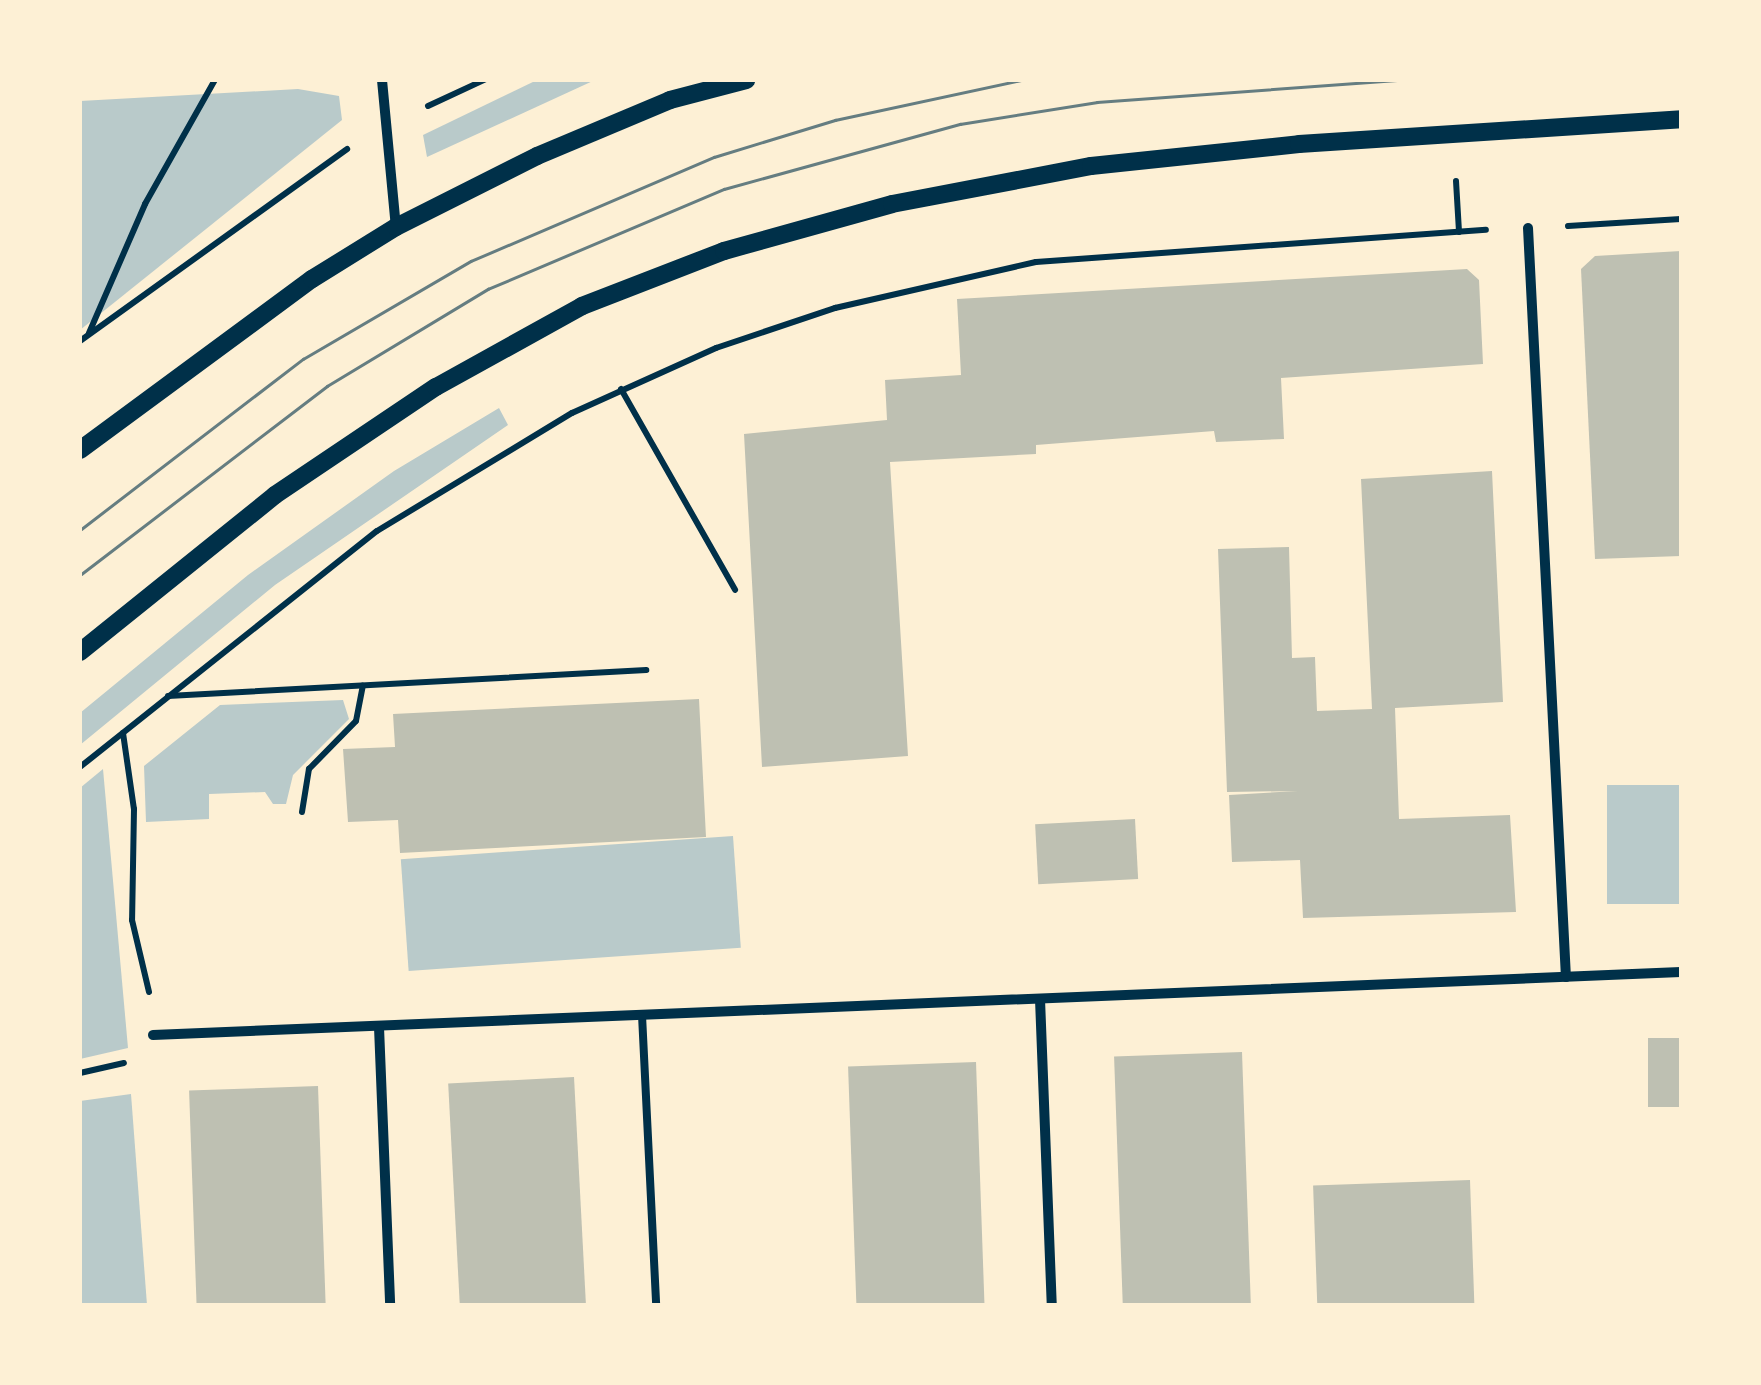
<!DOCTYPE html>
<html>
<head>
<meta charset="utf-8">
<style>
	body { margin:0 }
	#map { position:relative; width:1761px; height:1385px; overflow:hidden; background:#fdf0d5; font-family:"Space Grotesk",sans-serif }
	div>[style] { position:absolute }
	.green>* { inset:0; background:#b9caca; transform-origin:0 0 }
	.building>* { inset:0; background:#bec0b2; transform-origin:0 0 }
	.path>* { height:6px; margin:-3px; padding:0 3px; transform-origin:3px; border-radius:3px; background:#003049 }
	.service>* { height:8px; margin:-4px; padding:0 4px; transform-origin:4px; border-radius:4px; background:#003049 }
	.minor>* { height:10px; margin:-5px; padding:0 5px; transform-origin:5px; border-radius:5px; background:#003049 }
	.tertiary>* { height:18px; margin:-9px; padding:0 9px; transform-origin:9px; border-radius:9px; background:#003049 }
	.tram>* { height:2.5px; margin:-1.25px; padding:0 1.25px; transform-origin:1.25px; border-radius:1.25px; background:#657d81 }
	span { translate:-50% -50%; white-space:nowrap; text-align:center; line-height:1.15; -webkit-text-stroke:10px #fdf0d5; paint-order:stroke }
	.frame { position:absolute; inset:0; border:82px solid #fdf0d5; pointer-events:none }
</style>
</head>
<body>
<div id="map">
	<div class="green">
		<div style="clip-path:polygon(537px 80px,595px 80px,427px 157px,423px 135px)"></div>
		<div style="clip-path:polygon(298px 89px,339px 96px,342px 120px,80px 330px,80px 101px)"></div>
		<div style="clip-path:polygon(499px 408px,508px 425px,275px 585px,80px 745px,80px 713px,248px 575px,394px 471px)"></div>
		<div style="clip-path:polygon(343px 700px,349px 719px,293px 775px,286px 804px,273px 804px,265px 792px,209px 794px,209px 819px,146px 822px,144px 766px,220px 705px)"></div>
		<div style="clip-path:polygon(103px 769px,128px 1048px,80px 1059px,80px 788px)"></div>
		<div style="left:1681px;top:785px;width:119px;height:74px;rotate:90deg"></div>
		<div style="left:733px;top:836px;width:112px;height:333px;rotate:86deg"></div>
		<div style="clip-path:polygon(131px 1094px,147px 1305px,80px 1305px,80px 1101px)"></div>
	</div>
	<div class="building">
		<div style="clip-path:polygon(1681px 251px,1681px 556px,1595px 559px,1581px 269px,1595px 256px)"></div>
		<div style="clip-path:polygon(1467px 269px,1479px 280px,1483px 364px,1281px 378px,1284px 439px,1216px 442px,1214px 431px,1036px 445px,1036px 454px,890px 462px,908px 756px,762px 767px,744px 434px,887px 420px,885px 380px,961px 375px,957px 299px)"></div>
		<div style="clip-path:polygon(1492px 471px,1503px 702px,1395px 708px,1399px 819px,1510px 815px,1516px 912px,1303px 918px,1300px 860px,1232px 862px,1229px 795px,1298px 791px,1227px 792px,1218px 549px,1289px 547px,1292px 658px,1315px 657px,1317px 711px,1372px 709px,1361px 479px)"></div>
		<div style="clip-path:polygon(699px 699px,706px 837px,400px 853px,398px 820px,348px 822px,343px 749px,395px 747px,393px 714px)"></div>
		<div style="left:1135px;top:819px;width:60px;height:100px;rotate:87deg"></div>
		<div style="left:1681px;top:1038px;width:69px;height:33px;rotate:90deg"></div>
		<div style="left:1242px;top:1052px;width:253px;height:128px;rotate:88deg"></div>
		<div style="left:976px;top:1062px;width:243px;height:128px;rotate:88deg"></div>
		<div style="left:574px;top:1077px;width:228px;height:126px;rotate:87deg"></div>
		<div style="left:318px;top:1086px;width:219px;height:129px;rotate:88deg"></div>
		<div style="left:1470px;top:1180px;width:125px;height:157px;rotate:88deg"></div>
	</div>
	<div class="path">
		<div style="left:428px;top:106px;width:62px;rotate:-24.9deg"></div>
		<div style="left:1456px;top:181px;width:51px;rotate:86.6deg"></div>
		<div style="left:1568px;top:226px;width:113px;rotate:-3.5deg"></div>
		<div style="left:89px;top:333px;width:141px;rotate:-66.5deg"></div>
		<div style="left:145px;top:204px;width:142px;rotate:-60.6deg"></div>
		<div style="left:80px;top:341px;width:329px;rotate:-35.7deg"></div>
		<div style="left:621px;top:389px;width:231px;rotate:60.4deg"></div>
		<div style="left:168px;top:696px;width:479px;rotate:-3.1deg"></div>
		<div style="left:123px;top:733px;width:77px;rotate:81.8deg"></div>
		<div style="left:134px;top:809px;width:111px;rotate:91deg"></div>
		<div style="left:132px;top:920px;width:74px;rotate:76.7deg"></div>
		<div style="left:80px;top:767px;width:379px;rotate:-38.5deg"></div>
		<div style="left:377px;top:531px;width:228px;rotate:-31.2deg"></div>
		<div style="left:572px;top:413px;width:158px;rotate:-24.3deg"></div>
		<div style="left:716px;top:348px;width:126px;rotate:-18.6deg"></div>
		<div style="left:835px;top:308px;width:206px;rotate:-12.9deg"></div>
		<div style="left:1036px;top:262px;width:451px;rotate:-4.1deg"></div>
		<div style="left:302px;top:812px;width:44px;rotate:-80.8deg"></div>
		<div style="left:309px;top:769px;width:67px;rotate:-45.6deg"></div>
		<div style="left:356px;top:721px;width:36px;rotate:-79deg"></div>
		<div style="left:80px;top:1073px;width:45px;rotate:-12.8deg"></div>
	</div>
	<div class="service">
		<div style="left:642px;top:1015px;width:290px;rotate:87.2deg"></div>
	</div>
	<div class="minor">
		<div style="left:382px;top:80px;width:148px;rotate:84.6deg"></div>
		<div style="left:1528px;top:228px;width:750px;rotate:87.1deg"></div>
		<div style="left:1040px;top:999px;width:306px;rotate:87.8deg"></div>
		<div style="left:379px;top:1027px;width:278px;rotate:87.7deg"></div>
		<div style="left:153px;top:1035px;width:1529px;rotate:-2.36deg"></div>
	</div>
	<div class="tertiary">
		<div style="left:80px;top:450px;width:288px;rotate:-36.4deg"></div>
		<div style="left:312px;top:279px;width:99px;rotate:-31.8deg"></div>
		<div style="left:396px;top:227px;width:158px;rotate:-26.7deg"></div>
		<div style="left:537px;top:156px;width:144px;rotate:-22.8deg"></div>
		<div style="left:670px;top:100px;width:79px;rotate:-14.7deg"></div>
		<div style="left:80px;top:652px;width:250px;rotate:-38.8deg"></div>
		<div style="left:275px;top:495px;width:194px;rotate:-33.9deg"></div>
		<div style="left:436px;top:387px;width:167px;rotate:-29deg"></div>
		<div style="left:582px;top:306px;width:152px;rotate:-21.2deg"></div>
		<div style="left:724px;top:251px;width:174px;rotate:-15.6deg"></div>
		<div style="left:892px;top:204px;width:203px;rotate:-10.8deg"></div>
		<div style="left:1091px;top:166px;width:209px;rotate:-6deg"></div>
		<div style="left:1299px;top:144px;width:383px;rotate:-3.7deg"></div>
	</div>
	<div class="tram">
		<div style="left:80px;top:530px;width:281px;rotate:-37.5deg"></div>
		<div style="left:303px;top:359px;width:194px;rotate:-30.3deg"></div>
		<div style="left:471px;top:261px;width:264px;rotate:-23.2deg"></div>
		<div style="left:714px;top:157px;width:127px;rotate:-17deg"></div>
		<div style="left:835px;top:120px;width:191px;rotate:-12.1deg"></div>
		<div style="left:80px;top:575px;width:311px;rotate:-37.4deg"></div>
		<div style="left:327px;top:386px;width:188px;rotate:-31.1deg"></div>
		<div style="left:488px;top:289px;width:256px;rotate:-23deg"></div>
		<div style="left:724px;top:189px;width:245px;rotate:-15.4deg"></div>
		<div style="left:960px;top:124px;width:139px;rotate:-9.1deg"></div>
		<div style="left:1097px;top:102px;width:304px;rotate:-4.2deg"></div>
	</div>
	<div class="frame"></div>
</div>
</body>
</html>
